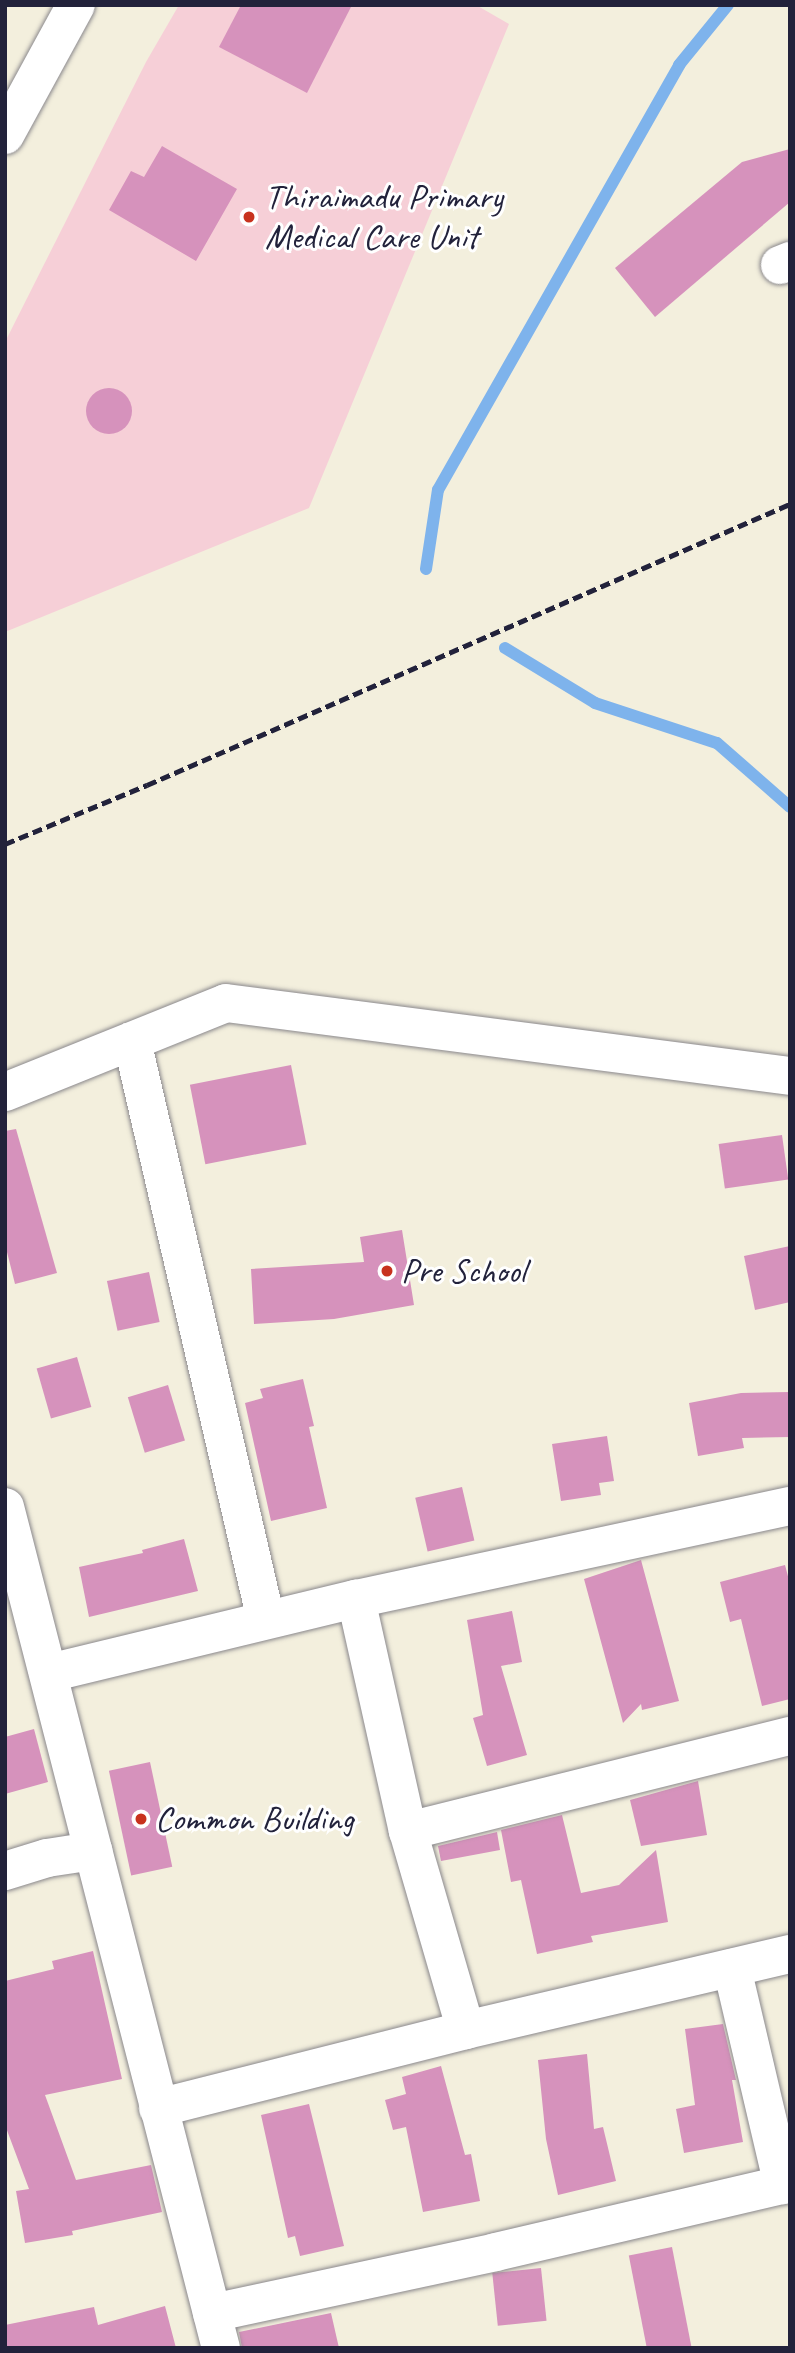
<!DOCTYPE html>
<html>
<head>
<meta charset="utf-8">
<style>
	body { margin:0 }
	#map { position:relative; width:795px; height:2353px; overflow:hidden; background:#f3efdd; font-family:Caveat,sans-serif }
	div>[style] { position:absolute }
	.built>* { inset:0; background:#f6cfd7 }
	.stream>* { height:12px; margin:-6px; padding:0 6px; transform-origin:6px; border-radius:6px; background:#7eb3ec }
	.building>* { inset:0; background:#d692bc; transform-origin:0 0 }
	.round { border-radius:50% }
	.roads { filter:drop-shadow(0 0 2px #8a888c) drop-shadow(0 0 2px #8a888c) }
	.minor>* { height:38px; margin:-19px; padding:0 19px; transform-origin:19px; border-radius:19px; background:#fff }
	.rail>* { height:5px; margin-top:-2.5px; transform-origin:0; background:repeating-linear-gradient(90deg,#22223b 0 10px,transparent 0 15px) }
	.dots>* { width:19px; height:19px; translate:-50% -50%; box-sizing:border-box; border:4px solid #fff; border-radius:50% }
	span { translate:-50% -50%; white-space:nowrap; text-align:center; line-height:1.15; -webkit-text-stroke:6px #fff; paint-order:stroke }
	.poi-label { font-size:35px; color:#22223b }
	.left { translate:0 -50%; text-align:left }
	.frame { position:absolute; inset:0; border:7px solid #22223b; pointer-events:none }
</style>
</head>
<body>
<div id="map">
	<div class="built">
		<div style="clip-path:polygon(179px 5px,476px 5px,509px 24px,309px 508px,5px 632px,5px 342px,146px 62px)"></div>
	</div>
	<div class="stream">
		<div style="left:426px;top:569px;width:80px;rotate:-81.4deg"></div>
		<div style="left:438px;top:490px;width:489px;rotate:-60.4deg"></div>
		<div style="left:679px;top:65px;width:77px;rotate:-50.8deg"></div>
		<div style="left:505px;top:648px;width:105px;rotate:31.4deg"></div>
		<div style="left:595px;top:703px;width:128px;rotate:18.2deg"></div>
		<div style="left:717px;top:743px;width:97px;rotate:41.2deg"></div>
	</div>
	<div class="building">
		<div style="clip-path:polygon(241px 5px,352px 5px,307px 93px,219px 47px)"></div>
		<div style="clip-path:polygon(162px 146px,237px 189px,196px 261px,109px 210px,131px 171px,144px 177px)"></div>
		<div style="clip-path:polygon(790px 149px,790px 202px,655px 317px,615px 268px,742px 162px)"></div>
		<div class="round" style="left:86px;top:388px;width:46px;height:46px"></div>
		<div style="left:291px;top:1065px;width:81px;height:103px;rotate:79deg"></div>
		<div style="clip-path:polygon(16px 1129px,57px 1273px,15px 1284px,5px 1244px,5px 1131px)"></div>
		<div style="left:782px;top:1135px;width:45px;height:64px;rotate:82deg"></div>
		<div style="clip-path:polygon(402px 1230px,414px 1305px,334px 1319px,254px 1324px,251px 1269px,364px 1262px,360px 1237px)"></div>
		<div style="clip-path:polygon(790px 1246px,790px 1302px,755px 1310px,744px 1256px)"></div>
		<div style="left:149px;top:1272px;width:51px;height:43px;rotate:78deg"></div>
		<div style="left:77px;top:1357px;width:52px;height:42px;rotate:74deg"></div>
		<div style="clip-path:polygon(303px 1379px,314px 1426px,309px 1427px,327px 1508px,271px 1521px,245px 1403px,263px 1398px,260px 1389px)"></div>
		<div style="left:168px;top:1385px;width:58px;height:42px;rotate:73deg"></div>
		<div style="clip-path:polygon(790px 1392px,790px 1437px,742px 1438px,744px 1448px,698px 1456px,689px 1403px,741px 1393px)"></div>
		<div style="clip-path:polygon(607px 1436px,614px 1481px,599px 1483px,601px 1495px,561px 1501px,552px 1444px)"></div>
		<div style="left:462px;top:1487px;width:55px;height:48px;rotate:77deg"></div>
		<div style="clip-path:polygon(184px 1539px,198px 1591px,89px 1617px,79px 1567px,143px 1553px,142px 1550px)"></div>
		<div style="clip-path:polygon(641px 1560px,679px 1701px,642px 1710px,641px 1704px,623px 1723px,584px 1579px)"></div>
		<div style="clip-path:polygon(785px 1565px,790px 1584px,790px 1699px,762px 1706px,741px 1619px,730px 1622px,720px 1582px)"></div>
		<div style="clip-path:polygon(512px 1611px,522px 1662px,501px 1666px,527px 1755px,487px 1766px,473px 1718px,483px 1715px,467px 1620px)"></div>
		<div style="clip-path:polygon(34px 1729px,48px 1782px,5px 1794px,5px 1737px)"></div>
		<div style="left:150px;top:1762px;width:107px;height:42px;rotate:78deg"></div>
		<div style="clip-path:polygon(698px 1781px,707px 1835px,641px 1846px,630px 1800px)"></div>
		<div style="clip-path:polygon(562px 1815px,581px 1893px,619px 1885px,656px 1850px,668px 1922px,591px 1936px,593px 1942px,537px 1954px,521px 1880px,511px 1882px,501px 1830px)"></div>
		<div style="clip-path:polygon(497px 1832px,500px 1850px,441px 1861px,438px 1846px)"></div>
		<div style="clip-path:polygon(93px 1951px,122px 2079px,45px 2095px,76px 2180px,151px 2165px,162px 2212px,72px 2231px,73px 2235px,25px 2243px,16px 2191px,29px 2189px,5px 2125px,5px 1981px,54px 1969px,52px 1961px)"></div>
		<div style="clip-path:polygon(723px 2024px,736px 2080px,732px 2080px,743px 2142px,684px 2153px,676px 2109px,695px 2105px,685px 2029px)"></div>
		<div style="clip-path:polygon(587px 2054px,594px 2129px,603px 2127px,616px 2181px,558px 2195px,546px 2139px,538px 2060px)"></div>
		<div style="clip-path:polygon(441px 2066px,465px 2155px,471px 2154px,480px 2201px,423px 2212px,406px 2127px,393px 2130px,385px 2100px,406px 2094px,402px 2077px)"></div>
		<div style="clip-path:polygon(309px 2104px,344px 2246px,300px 2256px,295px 2236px,288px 2238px,261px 2115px)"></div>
		<div style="left:672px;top:2247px;width:103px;height:44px;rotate:79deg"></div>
		<div style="left:541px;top:2268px;width:53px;height:49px;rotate:84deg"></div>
		<div style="clip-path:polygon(165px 2306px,176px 2348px,5px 2348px,5px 2325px,94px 2307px,98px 2325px)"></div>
		<div style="clip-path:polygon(331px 2313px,339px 2348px,242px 2348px,239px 2332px)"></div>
	</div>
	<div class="roads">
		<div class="minor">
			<div style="left:5px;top:135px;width:148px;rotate:-61.4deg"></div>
			<div style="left:780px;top:265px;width:11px;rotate:-22deg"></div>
			<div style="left:132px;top:1041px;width:594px;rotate:76.97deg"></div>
			<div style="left:5px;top:1092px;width:238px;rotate:-21.9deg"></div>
			<div style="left:226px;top:1003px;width:569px;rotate:7.37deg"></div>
			<div style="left:5px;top:1507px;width:868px;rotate:75.6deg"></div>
			<div style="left:356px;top:1599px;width:238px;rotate:77.4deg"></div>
			<div style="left:408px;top:1831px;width:207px;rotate:73.8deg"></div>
			<div style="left:49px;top:1673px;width:316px;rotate:-13.6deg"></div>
			<div style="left:356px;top:1599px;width:444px;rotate:-12.1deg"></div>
			<div style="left:408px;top:1831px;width:394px;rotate:-14deg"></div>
			<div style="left:5px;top:1871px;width:44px;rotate:-17.2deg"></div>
			<div style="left:47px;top:1858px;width:47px;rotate:-8.7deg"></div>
			<div style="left:732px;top:1968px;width:223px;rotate:76.8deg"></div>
			<div style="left:158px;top:2108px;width:318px;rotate:-14.2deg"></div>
			<div style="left:466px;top:2030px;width:333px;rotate:-13.2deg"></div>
			<div style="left:212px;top:2313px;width:290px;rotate:-12.1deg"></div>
			<div style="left:496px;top:2252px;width:302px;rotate:-13.2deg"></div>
		</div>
	</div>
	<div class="rail">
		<div style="left:5px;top:844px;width:154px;rotate:-22.6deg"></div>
		<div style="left:147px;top:785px;width:702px;rotate:-23.61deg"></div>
	</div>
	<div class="dots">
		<div style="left:249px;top:217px;background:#c8321e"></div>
		<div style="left:387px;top:1271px;background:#c8321e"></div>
		<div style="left:141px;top:1819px;background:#c8321e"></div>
	</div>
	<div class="poi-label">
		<span class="left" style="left:265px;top:217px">Thiraimadu Primary<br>Medical Care Unit</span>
		<span class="left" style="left:401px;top:1271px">Pre School</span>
		<span class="left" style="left:155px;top:1819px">Common Building</span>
	</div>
	<div class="frame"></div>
</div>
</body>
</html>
